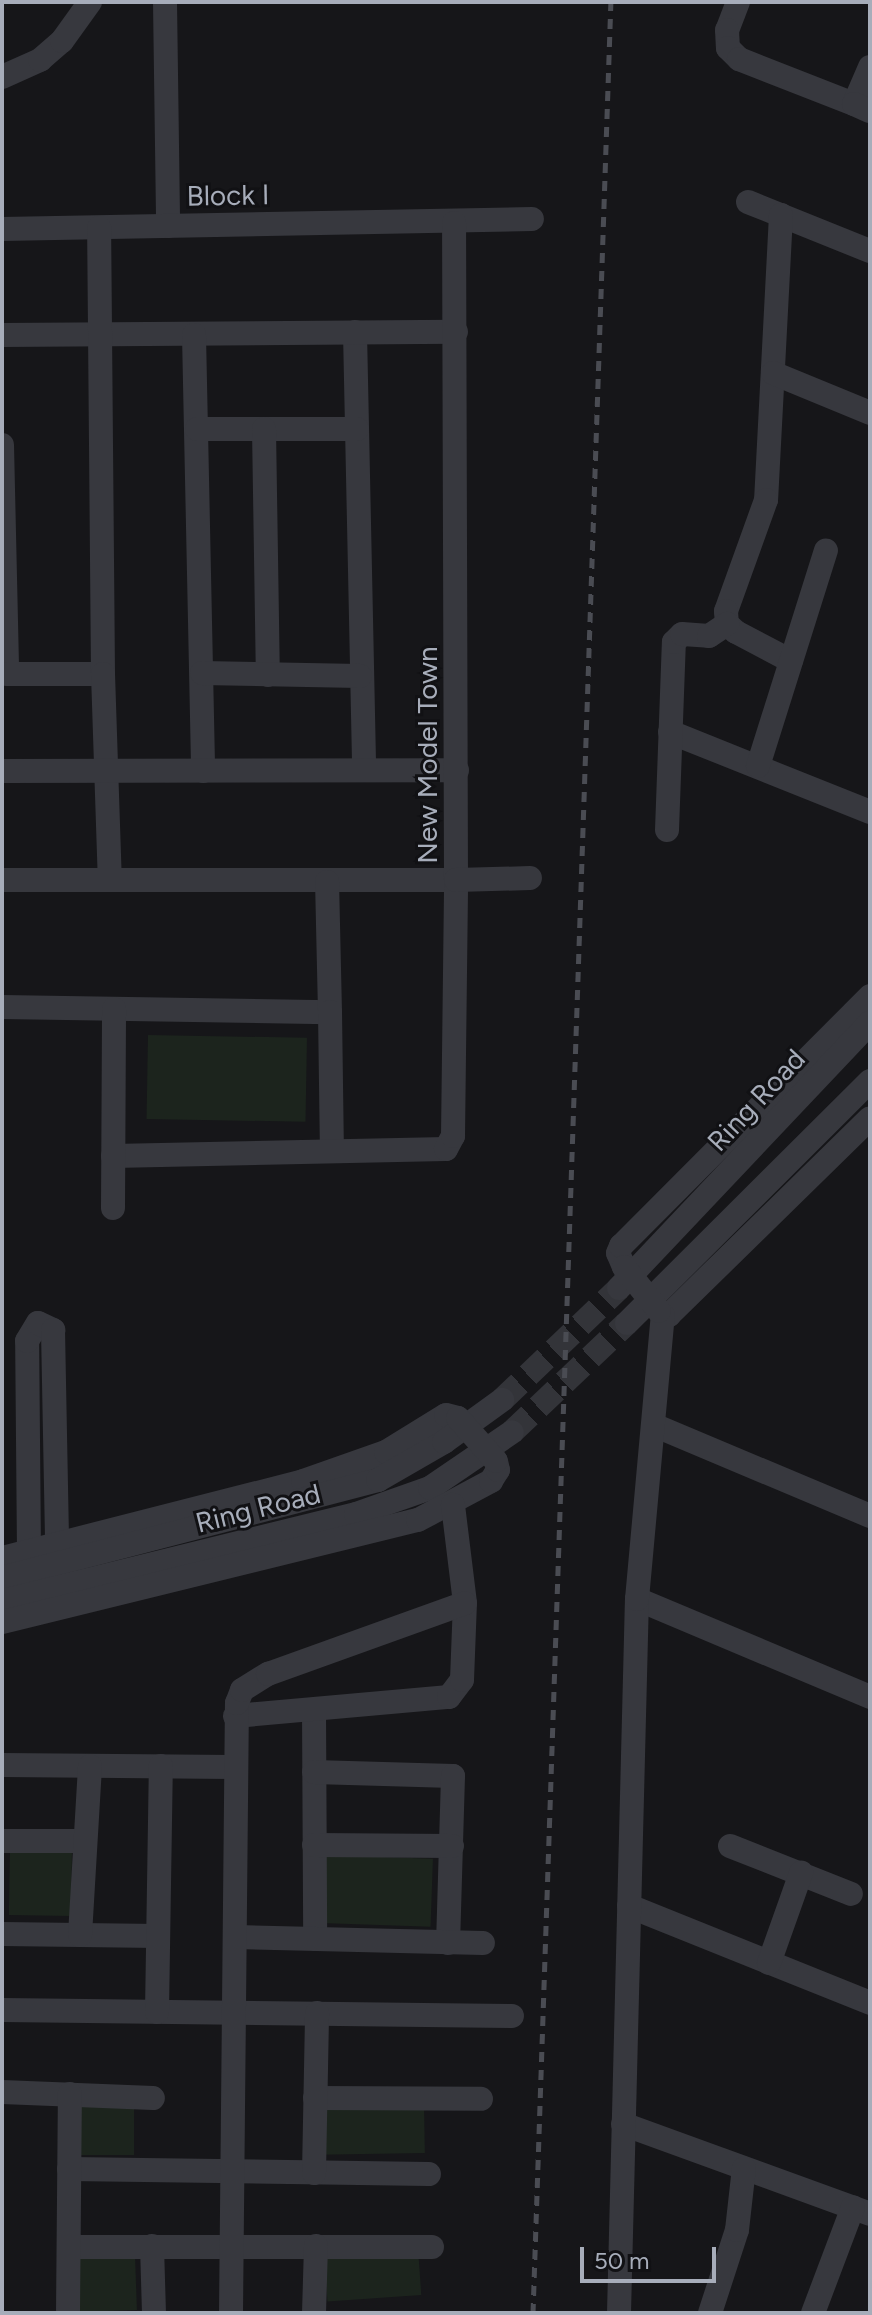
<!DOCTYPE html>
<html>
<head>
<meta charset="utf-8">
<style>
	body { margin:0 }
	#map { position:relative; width:872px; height:2315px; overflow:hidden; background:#161619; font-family:Figtree,sans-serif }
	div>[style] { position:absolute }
	.green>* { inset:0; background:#1c241d; transform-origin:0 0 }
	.minor-tunnel>* { height:24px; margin-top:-12px; transform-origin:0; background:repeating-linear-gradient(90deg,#333439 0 24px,transparent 0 36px) }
	.minor>* { height:24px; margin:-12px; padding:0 12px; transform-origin:12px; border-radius:12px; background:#37383e }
	.rail>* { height:5px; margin-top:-2.5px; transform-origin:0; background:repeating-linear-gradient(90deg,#4a4c53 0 10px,transparent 0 18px) }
	.minor-bridge>* { height:24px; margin:-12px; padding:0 12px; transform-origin:12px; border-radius:12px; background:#37383e }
	span { translate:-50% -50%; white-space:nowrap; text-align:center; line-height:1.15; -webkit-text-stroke:6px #111114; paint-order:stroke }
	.street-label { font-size:28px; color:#a7adba }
	.frame { position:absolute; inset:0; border:4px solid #a7adba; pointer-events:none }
	.scale { position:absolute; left:580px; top:2247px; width:136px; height:36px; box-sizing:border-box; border:4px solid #a7adba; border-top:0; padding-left:10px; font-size:24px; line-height:28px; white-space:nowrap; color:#a7adba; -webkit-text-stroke:6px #111114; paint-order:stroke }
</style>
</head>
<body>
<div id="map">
	<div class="green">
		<div style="left:148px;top:1035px;width:159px;height:84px;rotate:1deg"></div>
		<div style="left:10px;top:1850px;width:62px;height:65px;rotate:1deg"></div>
		<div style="left:323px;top:1855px;width:110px;height:68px;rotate:2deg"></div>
		<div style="left:81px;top:2100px;width:53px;height:55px"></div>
		<div style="left:424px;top:2104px;width:49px;height:106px;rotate:89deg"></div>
		<div style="left:418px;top:2248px;width:47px;height:94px;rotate:86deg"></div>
		<div style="left:135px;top:2255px;width:55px;height:58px;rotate:88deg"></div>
	</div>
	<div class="minor-tunnel">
		<div style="left:502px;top:1400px;width:162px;rotate:-43.7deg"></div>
		<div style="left:512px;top:1432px;width:158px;rotate:-43.5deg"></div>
	</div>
	<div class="minor">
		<div style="left:165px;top:2px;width:224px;rotate:89.2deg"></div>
		<div style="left:738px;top:2px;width:30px;rotate:111deg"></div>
		<div style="left:727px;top:30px;width:18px;rotate:87deg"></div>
		<div style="left:728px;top:48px;width:16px;rotate:45deg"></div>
		<div style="left:739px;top:59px;width:123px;rotate:21.4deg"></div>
		<div style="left:870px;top:67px;width:40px;rotate:113.4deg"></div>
		<div style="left:854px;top:104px;width:17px;rotate:24deg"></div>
		<div style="left:2px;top:77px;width:42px;rotate:-24.1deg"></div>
		<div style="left:40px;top:60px;width:29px;rotate:-41deg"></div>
		<div style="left:62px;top:41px;width:48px;rotate:-54.3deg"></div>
		<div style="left:748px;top:202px;width:131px;rotate:21.9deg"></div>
		<div style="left:781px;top:215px;width:285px;rotate:93deg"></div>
		<div style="left:766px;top:500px;width:118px;rotate:109.8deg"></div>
		<div style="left:726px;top:611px;width:13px;rotate:86deg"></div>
		<div style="left:727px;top:624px;width:12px;rotate:42deg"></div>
		<div style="left:736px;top:632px;width:62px;rotate:27.8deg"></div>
		<div style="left:2px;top:229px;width:530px;rotate:-1.08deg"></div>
		<div style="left:355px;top:332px;width:438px;rotate:88.8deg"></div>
		<div style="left:2px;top:335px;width:454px;rotate:-0.4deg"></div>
		<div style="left:194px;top:335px;width:436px;rotate:88.8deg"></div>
		<div style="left:773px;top:373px;width:105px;rotate:22.4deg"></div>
		<div style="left:197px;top:429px;width:160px"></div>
		<div style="left:264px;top:429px;width:246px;rotate:89.1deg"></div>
		<div style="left:2px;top:445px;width:229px;rotate:88.7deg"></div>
		<div style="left:7px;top:674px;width:96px"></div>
		<div style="left:103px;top:674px;width:446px;rotate:-90.5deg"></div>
		<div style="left:202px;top:673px;width:158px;rotate:1.1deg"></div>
		<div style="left:103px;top:674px;width:206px;rotate:88.1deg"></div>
		<div style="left:670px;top:732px;width:215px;rotate:21.8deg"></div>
		<div style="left:758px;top:766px;width:226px;rotate:-72.5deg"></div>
		<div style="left:2px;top:771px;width:455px;rotate:-0.1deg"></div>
		<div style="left:667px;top:830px;width:188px;rotate:-87.9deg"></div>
		<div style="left:674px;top:642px;width:11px;rotate:-45deg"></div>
		<div style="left:682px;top:634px;width:27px;rotate:4deg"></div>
		<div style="left:709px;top:636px;width:22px;rotate:-34deg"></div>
		<div style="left:2px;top:880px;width:454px"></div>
		<div style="left:456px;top:880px;width:657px;rotate:-90.17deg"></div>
		<div style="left:2px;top:1007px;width:328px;rotate:0.9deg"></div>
		<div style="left:330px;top:1012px;width:130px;rotate:-91.3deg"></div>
		<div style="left:330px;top:1012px;width:139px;rotate:89.2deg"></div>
		<div style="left:113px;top:1156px;width:333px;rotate:-1.2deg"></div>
		<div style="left:446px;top:1149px;width:15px;rotate:-62deg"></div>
		<div style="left:453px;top:1136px;width:256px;rotate:-89.3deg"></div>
		<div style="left:456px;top:880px;width:74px;rotate:-1.5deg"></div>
		<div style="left:113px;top:1208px;width:199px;rotate:-89.7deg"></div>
		<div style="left:624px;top:1267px;width:15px;rotate:-113deg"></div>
		<div style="left:618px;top:1253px;width:8px;rotate:-67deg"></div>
		<div style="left:621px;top:1246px;width:353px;rotate:-45.1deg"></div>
		<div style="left:619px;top:1288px;width:365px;rotate:-46.6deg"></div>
		<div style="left:659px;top:1311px;width:11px;rotate:22deg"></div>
		<div style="left:669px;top:1315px;width:281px;rotate:-44.4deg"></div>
		<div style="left:627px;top:1323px;width:343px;rotate:-44.9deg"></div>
		<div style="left:656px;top:1426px;width:232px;rotate:22.8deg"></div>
		<div style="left:29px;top:1554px;width:213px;rotate:-90.5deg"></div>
		<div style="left:27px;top:1341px;width:21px;rotate:-59deg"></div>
		<div style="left:38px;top:1323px;width:17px;rotate:25deg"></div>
		<div style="left:53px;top:1330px;width:216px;rotate:88.9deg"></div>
		<div style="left:2px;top:1558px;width:311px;rotate:-14.3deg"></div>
		<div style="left:303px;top:1481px;width:88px;rotate:-19.3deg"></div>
		<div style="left:386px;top:1452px;width:70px;rotate:-31.7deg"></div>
		<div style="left:446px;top:1415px;width:12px;rotate:14deg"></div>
		<div style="left:2px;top:1578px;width:389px;rotate:-14.6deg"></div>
		<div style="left:378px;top:1480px;width:76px;rotate:-29.9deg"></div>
		<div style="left:444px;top:1442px;width:72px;rotate:-35.9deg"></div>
		<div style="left:637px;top:1599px;width:253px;rotate:22.8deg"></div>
		<div style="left:2px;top:1601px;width:365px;rotate:-13.8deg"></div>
		<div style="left:356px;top:1514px;width:78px;rotate:-19.4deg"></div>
		<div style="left:430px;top:1488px;width:99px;rotate:-34.3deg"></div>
		<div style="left:2px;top:1622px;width:428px;rotate:-13.8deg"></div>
		<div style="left:418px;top:1520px;width:83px;rotate:-28.1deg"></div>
		<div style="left:491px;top:1481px;width:13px;rotate:-58deg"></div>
		<div style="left:498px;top:1470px;width:9px;rotate:-103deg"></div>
		<div style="left:314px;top:1711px;width:228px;rotate:89.7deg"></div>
		<div style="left:235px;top:1716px;width:215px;rotate:-5.1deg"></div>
		<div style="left:449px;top:1697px;width:21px;rotate:-53deg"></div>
		<div style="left:462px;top:1680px;width:77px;rotate:-87.8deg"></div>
		<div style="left:465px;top:1603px;width:99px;rotate:-97deg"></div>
		<div style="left:2px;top:1765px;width:231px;rotate:0.5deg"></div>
		<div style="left:314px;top:1772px;width:139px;rotate:1.6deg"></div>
		<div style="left:453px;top:1776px;width:167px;rotate:91.7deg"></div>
		<div style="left:2px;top:1841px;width:83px"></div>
		<div style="left:314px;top:1845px;width:138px;rotate:0.4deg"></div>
		<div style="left:730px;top:1846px;width:130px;rotate:21.6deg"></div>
		<div style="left:629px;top:1906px;width:260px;rotate:21.9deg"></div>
		<div style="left:2px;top:1934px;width:156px;rotate:0.7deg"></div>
		<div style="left:80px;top:1935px;width:169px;rotate:-86.6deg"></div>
		<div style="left:236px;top:1937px;width:247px;rotate:1.4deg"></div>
		<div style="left:769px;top:1963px;width:96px;rotate:-70.4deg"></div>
		<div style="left:2px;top:2010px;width:510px;rotate:0.67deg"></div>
		<div style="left:157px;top:2012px;width:246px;rotate:-89.1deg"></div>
		<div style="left:2px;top:2092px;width:151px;rotate:2.3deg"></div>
		<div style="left:315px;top:2098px;width:166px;rotate:0.3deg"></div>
		<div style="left:623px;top:2124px;width:263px;rotate:20deg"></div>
		<div style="left:69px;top:2169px;width:360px;rotate:0.8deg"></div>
		<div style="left:314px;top:2173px;width:160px;rotate:-88.9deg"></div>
		<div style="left:152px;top:2246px;width:67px;rotate:88.3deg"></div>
		<div style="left:69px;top:2247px;width:363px"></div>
		<div style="left:68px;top:2313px;width:219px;rotate:-89.5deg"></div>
		<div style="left:231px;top:2313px;width:610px;rotate:-89.44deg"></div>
		<div style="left:237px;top:1703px;width:14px;rotate:-69deg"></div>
		<div style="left:242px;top:1690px;width:31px;rotate:-32deg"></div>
		<div style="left:268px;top:1674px;width:209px;rotate:-19.8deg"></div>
		<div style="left:314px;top:2313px;width:67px;rotate:-88.3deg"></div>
		<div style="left:619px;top:2313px;width:714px;rotate:-88.56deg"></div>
		<div style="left:637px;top:1599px;width:285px;rotate:-84.8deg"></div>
		<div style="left:710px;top:2313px;width:87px;rotate:-72deg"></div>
		<div style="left:737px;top:2230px;width:62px;rotate:-83.6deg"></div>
		<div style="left:813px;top:2313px;width:113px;rotate:-69.3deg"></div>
	</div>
	<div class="rail">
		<div style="left:533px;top:2313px;width:2312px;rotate:-88.07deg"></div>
	</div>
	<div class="minor-bridge">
		<div style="left:624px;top:1267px;width:56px;rotate:51.5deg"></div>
		<div style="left:458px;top:1418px;width:57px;rotate:48.5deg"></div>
	</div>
	<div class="street-label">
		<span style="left:228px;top:195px;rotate:-1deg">Block I</span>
		<span style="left:427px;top:755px;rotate:-90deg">New Model Town</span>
		<span style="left:756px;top:1100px;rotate:-47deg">Ring Road</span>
		<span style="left:258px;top:1508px;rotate:-14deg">Ring Road</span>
	</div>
	<div class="frame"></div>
	<div class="scale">50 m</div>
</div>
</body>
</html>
